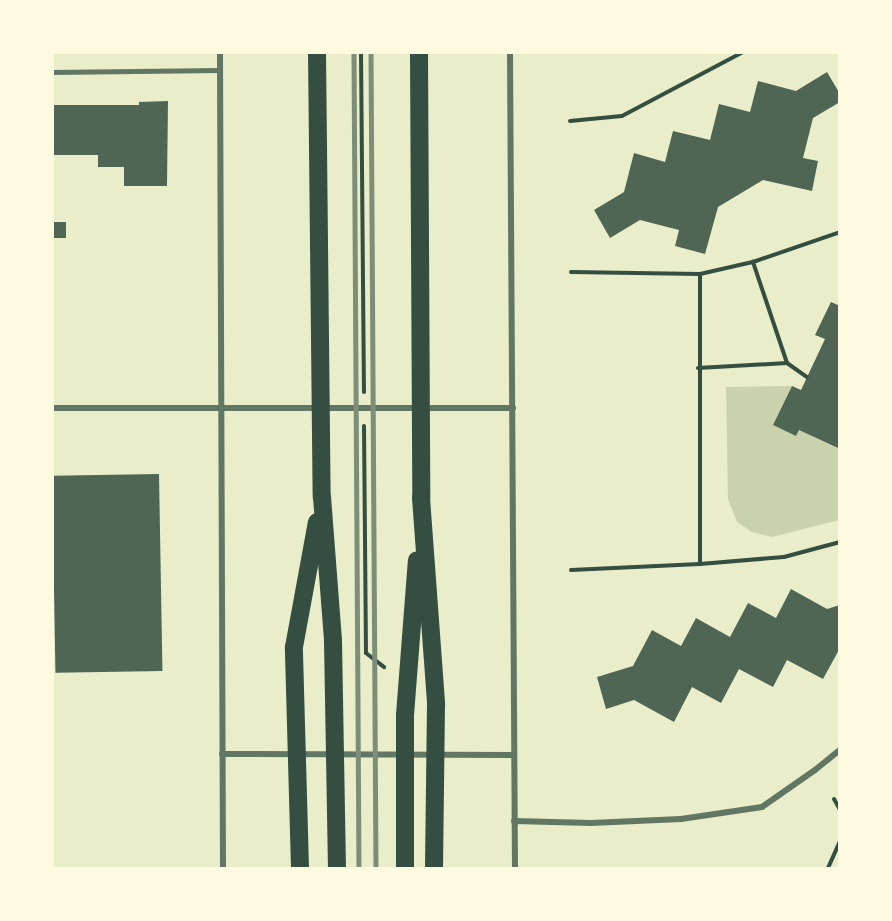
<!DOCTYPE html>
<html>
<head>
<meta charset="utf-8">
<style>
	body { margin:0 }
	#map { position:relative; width:892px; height:921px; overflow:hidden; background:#e9edc9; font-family:"Nunito Sans",sans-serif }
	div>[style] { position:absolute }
	.green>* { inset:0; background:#cad2ad }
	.building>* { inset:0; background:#4f6655; transform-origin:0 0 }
	.path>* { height:4px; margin:-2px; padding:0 2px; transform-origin:2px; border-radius:2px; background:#344e41 }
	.service>* { height:4.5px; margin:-2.25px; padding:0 2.25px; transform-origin:2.25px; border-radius:2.25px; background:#617663 }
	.minor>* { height:6px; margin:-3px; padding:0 3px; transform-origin:3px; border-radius:3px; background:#617663 }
	.motorway>* { height:18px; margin:-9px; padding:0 9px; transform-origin:9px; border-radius:9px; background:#344e41 }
	.rail>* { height:4.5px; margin:-2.25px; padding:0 2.25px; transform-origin:2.25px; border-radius:2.25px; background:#7c8e77 }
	span { translate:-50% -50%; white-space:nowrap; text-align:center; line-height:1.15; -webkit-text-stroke:4.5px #fefae0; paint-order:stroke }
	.frame { position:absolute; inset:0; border:54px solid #fefae0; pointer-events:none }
</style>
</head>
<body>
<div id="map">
	<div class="green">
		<div style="clip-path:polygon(792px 386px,773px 425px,796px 436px,799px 430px,839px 449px,839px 520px,772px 537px,752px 532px,737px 522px,728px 499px,726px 387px)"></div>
	</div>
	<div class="building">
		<div style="clip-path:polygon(827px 72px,840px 94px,840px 102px,813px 118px,803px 158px,818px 161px,812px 191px,763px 180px,718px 207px,705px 254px,675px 246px,679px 230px,640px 220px,610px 238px,594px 210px,624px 192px,634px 153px,665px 162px,673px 131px,710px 140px,719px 104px,750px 112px,758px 81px,796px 91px)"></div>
		<div style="clip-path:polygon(168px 101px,167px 186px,124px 186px,124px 167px,98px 167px,98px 155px,52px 155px,52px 105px,139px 105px,139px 102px)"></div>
		<div style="left:52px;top:222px;width:14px;height:16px"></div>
		<div style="clip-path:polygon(831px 302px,840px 306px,840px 449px,799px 430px,796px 436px,773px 425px,792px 386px,801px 390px,825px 339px,815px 335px)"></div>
		<div style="left:159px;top:474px;width:197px;height:107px;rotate:89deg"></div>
		<div style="clip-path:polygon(791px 589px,827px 609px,840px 605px,840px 648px,823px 679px,787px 660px,773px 687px,739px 669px,721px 703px,692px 687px,674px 722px,634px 700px,606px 709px,597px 677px,633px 666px,652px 630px,681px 646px,696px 618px,730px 637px,748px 603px,776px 618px)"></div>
	</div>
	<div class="path">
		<div style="left:361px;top:52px;width:340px;rotate:89.5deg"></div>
		<div style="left:570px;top:121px;width:52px;rotate:-5.5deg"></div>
		<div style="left:622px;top:116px;width:137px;rotate:-27.9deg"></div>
		<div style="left:571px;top:272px;width:129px;rotate:0.9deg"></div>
		<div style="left:787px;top:363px;width:24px;rotate:35deg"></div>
		<div style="left:698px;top:368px;width:89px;rotate:-3.2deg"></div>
		<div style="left:787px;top:363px;width:107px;rotate:-108.6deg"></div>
		<div style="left:364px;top:426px;width:227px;rotate:89.5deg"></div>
		<div style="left:700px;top:564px;width:290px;rotate:-90deg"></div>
		<div style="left:700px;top:274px;width:54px;rotate:-12.8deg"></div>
		<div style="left:753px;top:262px;width:92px;rotate:-19deg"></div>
		<div style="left:571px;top:570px;width:129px;rotate:-2.7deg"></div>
		<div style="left:700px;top:564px;width:84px;rotate:-4.8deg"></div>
		<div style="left:784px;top:557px;width:58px;rotate:-15deg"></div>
		<div style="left:366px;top:653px;width:23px;rotate:38deg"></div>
		<div style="left:834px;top:799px;width:13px;rotate:61deg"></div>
		<div style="left:828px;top:868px;width:30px;rotate:-66deg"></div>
	</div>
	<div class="service">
		<div style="left:52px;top:72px;width:168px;rotate:-0.7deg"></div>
	</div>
	<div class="minor">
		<div style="left:220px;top:52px;width:816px;rotate:89.79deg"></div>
		<div style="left:510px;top:52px;width:816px;rotate:89.65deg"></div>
		<div style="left:52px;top:408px;width:461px"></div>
		<div style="left:222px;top:754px;width:291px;rotate:0.2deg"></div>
		<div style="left:514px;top:821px;width:77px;rotate:1.5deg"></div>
		<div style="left:591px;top:823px;width:90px;rotate:-2.5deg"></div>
		<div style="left:681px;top:819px;width:82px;rotate:-8.4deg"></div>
		<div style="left:762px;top:807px;width:65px;rotate:-34.9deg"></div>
		<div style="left:815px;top:770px;width:32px;rotate:-39deg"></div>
	</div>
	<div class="motorway">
		<div style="left:317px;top:52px;width:445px;rotate:89.4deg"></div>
		<div style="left:322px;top:497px;width:144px;rotate:85.6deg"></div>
		<div style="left:333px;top:641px;width:227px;rotate:89deg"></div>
		<div style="left:419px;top:52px;width:446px;rotate:89.7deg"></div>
		<div style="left:421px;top:498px;width:207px;rotate:85.8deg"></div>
		<div style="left:436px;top:704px;width:164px;rotate:90.7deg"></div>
		<div style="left:300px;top:868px;width:221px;rotate:-91.6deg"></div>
		<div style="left:294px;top:647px;width:127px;rotate:-79.6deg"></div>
		<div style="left:405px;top:868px;width:153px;rotate:-90deg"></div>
		<div style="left:405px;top:715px;width:155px;rotate:-85.6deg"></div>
	</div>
	<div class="rail">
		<div style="left:354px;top:52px;width:816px;rotate:89.65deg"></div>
		<div style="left:371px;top:52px;width:816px;rotate:89.65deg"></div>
	</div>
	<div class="frame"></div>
</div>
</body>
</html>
